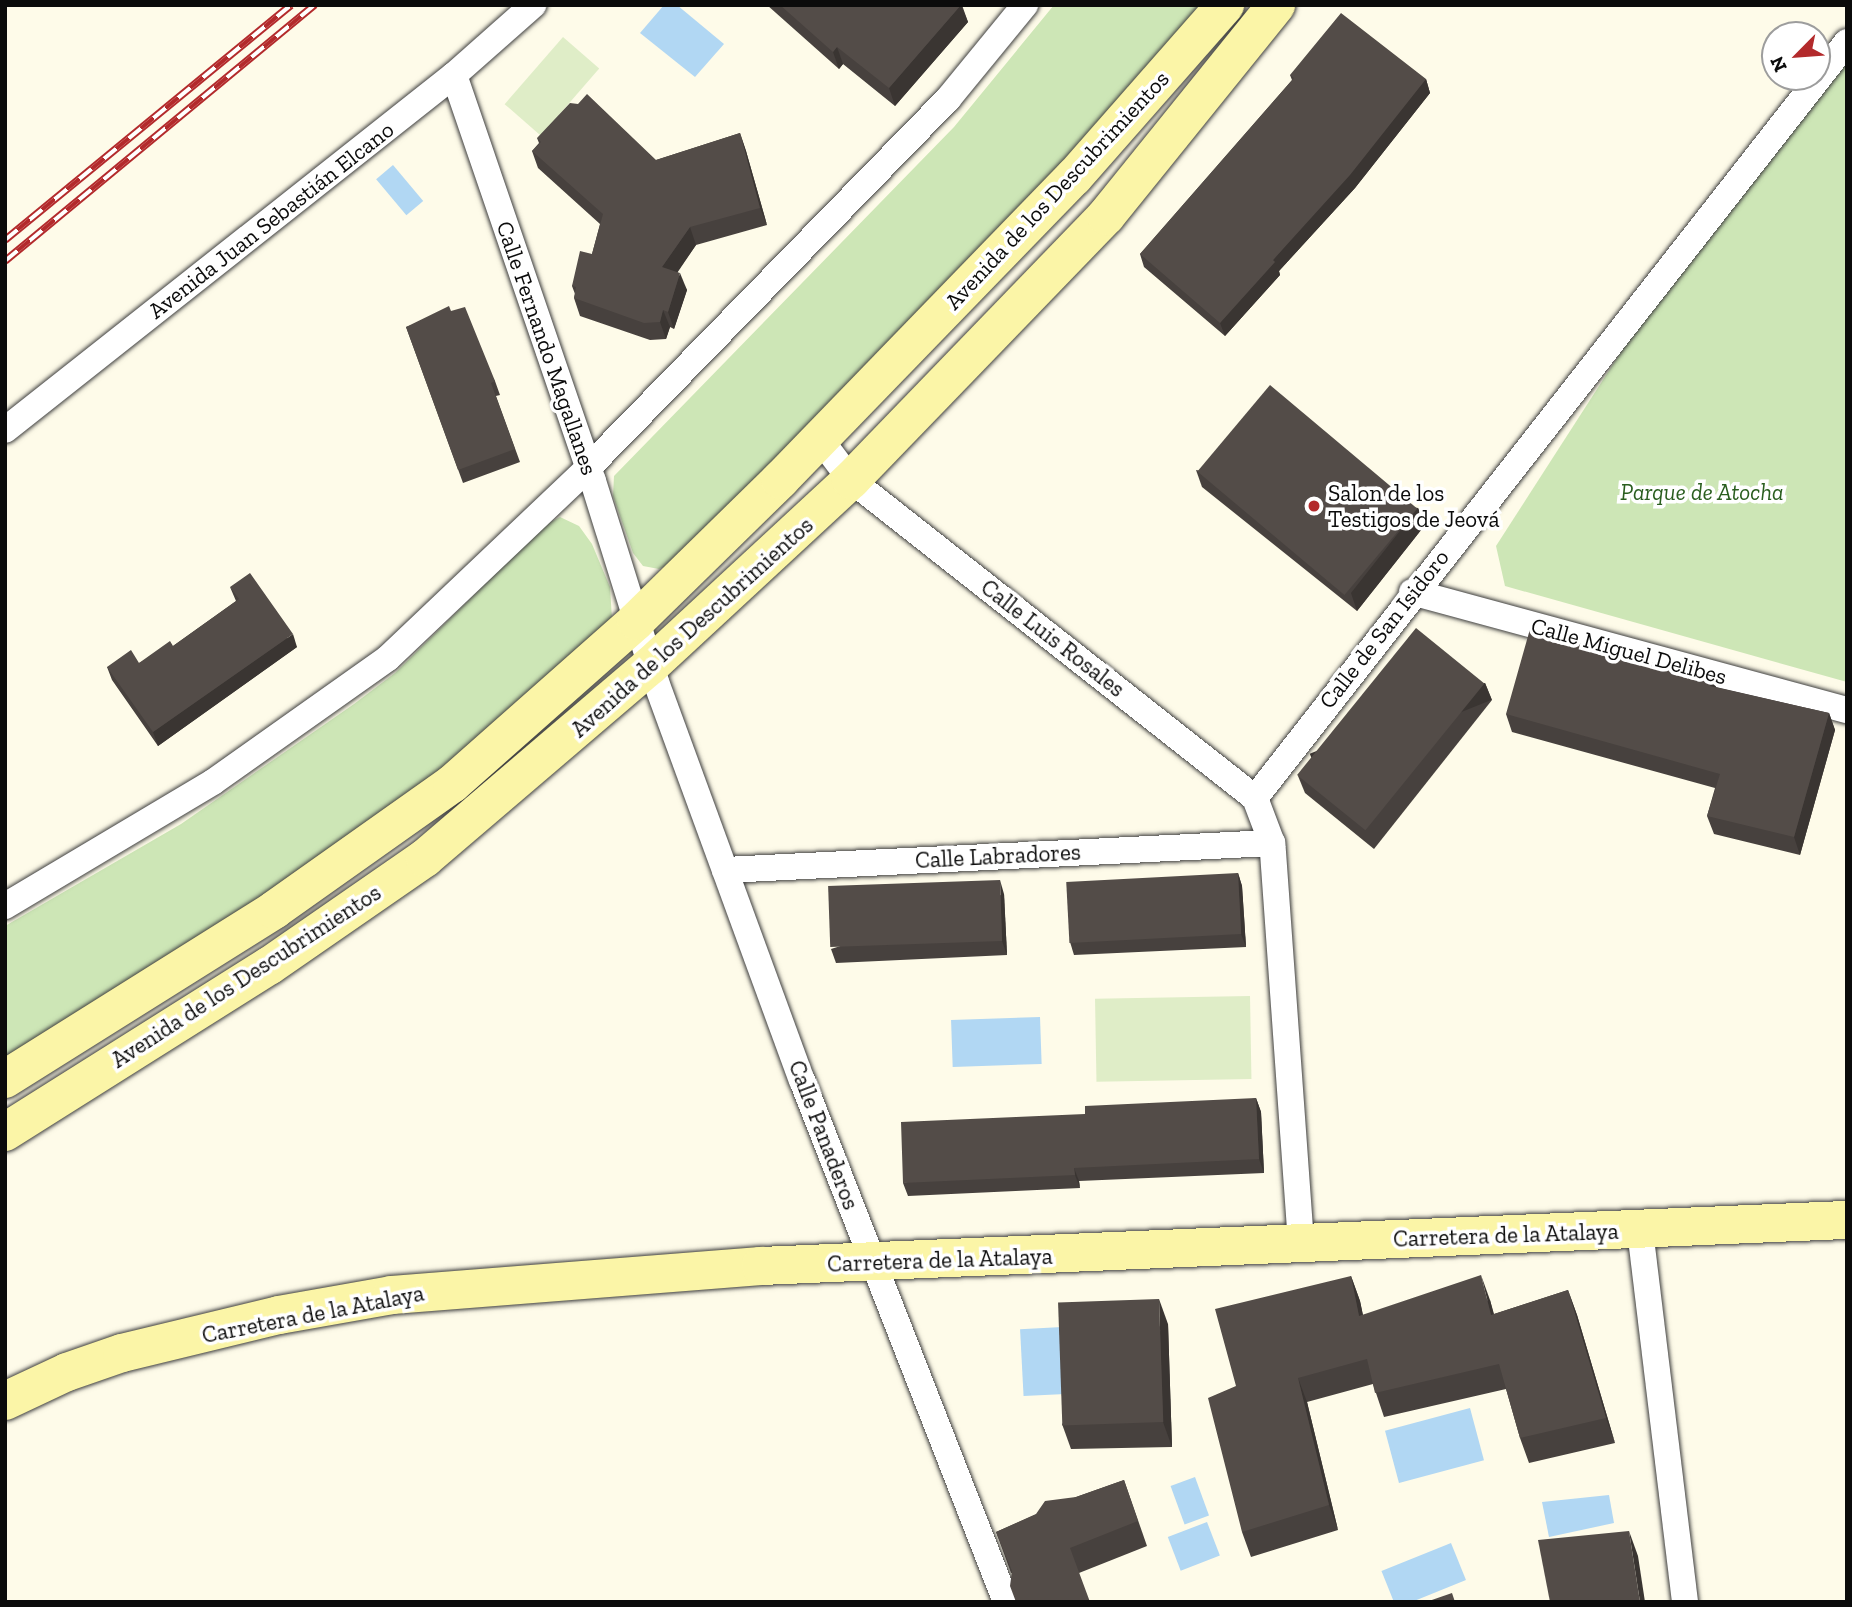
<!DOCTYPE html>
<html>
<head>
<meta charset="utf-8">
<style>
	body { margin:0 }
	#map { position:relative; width:1852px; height:1607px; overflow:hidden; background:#fefbe9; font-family:"Zilla Slab",serif }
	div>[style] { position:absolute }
	.green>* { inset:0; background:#cde6b6 }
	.pitch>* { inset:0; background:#dfedc7; transform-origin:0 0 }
	.water>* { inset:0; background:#b1d7f3; transform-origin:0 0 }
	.roads { filter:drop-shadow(0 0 2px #3e3e3e) drop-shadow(0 0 2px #3e3e3e) }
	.street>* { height:26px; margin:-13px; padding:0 13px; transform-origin:13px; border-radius:13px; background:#fff }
	.secondary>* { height:38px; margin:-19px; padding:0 19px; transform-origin:19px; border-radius:19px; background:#fbf5a7 }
	.rail>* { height:8px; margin-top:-4px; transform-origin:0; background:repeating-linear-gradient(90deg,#fff 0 16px,#b32a2c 0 32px); box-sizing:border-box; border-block:2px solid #b32a2c }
	.wall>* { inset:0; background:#47413e }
	.shaded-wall>* { inset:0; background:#3a3532; transform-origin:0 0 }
	.building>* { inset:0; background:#534c48; transform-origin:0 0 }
	.dots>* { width:19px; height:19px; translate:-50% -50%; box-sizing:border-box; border:4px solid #fff; border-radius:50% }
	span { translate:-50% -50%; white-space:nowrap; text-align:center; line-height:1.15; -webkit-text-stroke:7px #fff; paint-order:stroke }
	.street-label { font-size:23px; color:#0b0b0b }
	.park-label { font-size:23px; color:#2a5e1f; font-style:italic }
	.poi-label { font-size:23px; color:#0b0b0b }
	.left { translate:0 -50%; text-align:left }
	.frame { position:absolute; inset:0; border:7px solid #0b0b0b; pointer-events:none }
	.north { position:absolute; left:1761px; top:21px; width:70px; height:70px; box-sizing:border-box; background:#fff; border:2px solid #9d9d9d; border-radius:50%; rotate:245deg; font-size:19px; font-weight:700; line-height:28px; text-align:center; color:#0b0b0b }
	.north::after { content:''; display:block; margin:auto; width:24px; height:32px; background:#b32a2c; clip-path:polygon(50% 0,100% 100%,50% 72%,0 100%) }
</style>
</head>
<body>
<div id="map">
	<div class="green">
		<div style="clip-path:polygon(1054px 5px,1200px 5px,1067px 163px,673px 563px,659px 569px,643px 566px,633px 553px,613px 496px,614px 476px,954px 127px)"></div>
		<div style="clip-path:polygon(1847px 53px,1847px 682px,1505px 586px,1496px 546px,1704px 223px)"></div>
		<div style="clip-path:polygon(560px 517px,579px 526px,592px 544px,610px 587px,612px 619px,457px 762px,314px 865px,5px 1062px,5px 926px,181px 824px,354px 704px,395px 673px,545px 525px)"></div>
	</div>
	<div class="pitch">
		<div style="left:563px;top:37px;width:48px;height:89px;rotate:41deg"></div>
		<div style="left:1250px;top:996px;width:83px;height:155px;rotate:89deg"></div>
	</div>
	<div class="water">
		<div style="clip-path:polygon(664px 5px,677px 5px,724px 44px,695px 77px,640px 33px)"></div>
		<div style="left:393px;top:165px;width:47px;height:22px;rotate:50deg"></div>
		<div style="left:1040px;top:1017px;width:47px;height:89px;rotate:88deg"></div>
		<div style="left:1062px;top:1327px;width:67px;height:42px;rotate:87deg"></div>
		<div style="left:1470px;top:1408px;width:54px;height:88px;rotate:75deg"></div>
		<div style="left:1195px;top:1477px;width:41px;height:26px;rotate:70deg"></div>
		<div style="clip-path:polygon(1609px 1495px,1614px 1523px,1549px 1537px,1542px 1502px)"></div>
		<div style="left:1207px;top:1522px;width:36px;height:42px;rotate:69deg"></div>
		<div style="left:1451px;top:1543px;width:40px;height:75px;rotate:68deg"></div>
	</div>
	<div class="roads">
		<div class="street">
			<div style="left:454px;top:75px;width:429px;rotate:71.1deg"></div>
			<div style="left:593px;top:481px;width:211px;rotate:72.6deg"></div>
			<div style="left:656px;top:682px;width:424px;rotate:69.9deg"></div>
			<div style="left:802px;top:1080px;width:560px;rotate:68.65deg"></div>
			<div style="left:5px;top:430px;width:572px;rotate:-38.33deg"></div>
			<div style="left:454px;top:75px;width:106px;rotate:-41.5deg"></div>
			<div style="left:820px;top:439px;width:51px;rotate:52.9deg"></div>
			<div style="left:851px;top:480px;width:514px;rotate:38.21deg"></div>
			<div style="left:1412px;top:592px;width:451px;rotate:15.2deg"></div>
			<div style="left:725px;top:870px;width:548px;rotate:-2.83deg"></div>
			<div style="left:5px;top:906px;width:242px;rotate:-30.8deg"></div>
			<div style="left:213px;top:782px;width:214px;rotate:-35.3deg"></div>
			<div style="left:388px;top:658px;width:276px;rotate:-43.5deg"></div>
			<div style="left:588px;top:468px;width:516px;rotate:-45.71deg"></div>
			<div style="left:948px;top:99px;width:122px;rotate:-50.7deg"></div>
			<div style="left:1640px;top:1230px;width:375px;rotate:83.1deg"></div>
			<div style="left:1301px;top:1243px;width:401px;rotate:-94.1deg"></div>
			<div style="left:1272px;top:843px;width:48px;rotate:-110.7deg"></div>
			<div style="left:1255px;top:798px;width:960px;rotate:-51.94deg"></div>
		</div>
		<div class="secondary">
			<div style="left:5px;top:1079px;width:318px;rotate:-32.1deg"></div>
			<div style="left:274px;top:910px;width:218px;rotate:-35.3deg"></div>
			<div style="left:452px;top:784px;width:246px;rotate:-41.5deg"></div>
			<div style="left:636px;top:621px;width:202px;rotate:-44.4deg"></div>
			<div style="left:780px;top:480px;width:422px;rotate:-45.9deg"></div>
			<div style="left:1074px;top:177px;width:229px;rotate:-48.7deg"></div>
			<div style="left:5px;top:1132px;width:312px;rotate:-32.2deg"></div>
			<div style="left:269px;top:966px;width:190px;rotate:-34.7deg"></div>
			<div style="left:425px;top:858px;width:296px;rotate:-40.5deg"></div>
			<div style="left:650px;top:666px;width:274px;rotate:-42.8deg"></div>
			<div style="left:851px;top:480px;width:367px;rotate:-46deg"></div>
			<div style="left:1106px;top:216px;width:271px;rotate:-51.1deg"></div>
			<div style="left:5px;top:1401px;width:68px;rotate:-25.1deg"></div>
			<div style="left:67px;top:1372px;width:58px;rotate:-19.1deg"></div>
			<div style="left:122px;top:1353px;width:162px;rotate:-13.6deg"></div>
			<div style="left:279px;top:1315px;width:115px;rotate:-10deg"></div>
			<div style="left:392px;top:1295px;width:370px;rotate:-4.5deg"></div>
			<div style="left:761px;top:1266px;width:1087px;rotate:-2.43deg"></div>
		</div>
	</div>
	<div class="rail">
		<div style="left:5px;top:240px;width:370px;rotate:-39.4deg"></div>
		<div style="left:5px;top:261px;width:402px;rotate:-39.6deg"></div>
	</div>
	<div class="wall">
		<div style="clip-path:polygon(767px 5px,962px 5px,968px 22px,895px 106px,843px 64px,839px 69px)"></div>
		<div style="clip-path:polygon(1290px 75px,1426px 79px,1430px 93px,1355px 188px,1279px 271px,1280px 275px,1225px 336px,1144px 267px,1140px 254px,1292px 80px)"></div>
		<div style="clip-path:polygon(740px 133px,746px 151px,767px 225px,696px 245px,677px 272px,687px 290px,674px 329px,670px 327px,666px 339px,650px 340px,580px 316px,574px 298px,575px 294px,572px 286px,592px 254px,600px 224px,538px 168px,532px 151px,539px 143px,537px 138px,656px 160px)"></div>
		<div style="clip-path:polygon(451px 311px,495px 381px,500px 395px,496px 396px,520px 462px,463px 483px,406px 327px)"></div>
		<div style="clip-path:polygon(1196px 470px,1418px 508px,1425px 525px,1357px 611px,1202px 487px)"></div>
		<div style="clip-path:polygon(230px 587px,297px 647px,158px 746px,112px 680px,107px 667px,139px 663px,173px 646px,236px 601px)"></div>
		<div style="clip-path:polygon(1713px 679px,1716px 687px,1829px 713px,1835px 730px,1800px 855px,1714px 834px,1707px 816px,1715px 788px,1512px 732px,1506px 714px)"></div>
		<div style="clip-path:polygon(1485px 683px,1492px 700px,1374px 849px,1305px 793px,1298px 776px)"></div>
		<div style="clip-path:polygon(1238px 873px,1242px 886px,1246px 947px,1074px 955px,1070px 942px)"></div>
		<div style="clip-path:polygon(1004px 894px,1007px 955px,836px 963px,831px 949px)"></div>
		<div style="clip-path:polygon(1256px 1098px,1261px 1112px,1264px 1173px,1079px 1181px,1080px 1188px,908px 1196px,903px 1183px)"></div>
		<div style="clip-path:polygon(1351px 1276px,1360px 1301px,1363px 1315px,1490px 1300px,1494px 1314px,1568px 1290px,1577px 1315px,1615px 1443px,1529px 1463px,1520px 1438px,1506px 1389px,1384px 1417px,1373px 1384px,1307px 1402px,1338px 1530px,1251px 1557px,1242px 1532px,1236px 1386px)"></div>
		<div style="clip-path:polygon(1168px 1324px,1172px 1447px,1071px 1449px,1062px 1424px)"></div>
		<div style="clip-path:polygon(1124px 1480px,1147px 1546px,1079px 1573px,1011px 1573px,996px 1532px,1076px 1497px)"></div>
	</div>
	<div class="shaded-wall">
		<div style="clip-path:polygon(961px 5px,968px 22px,895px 106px,889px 88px)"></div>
		<div style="clip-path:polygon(837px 47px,843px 64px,839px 69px,833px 52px)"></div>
		<div style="clip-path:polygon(1426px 79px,1430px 93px,1355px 188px,1279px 271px,1280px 275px,1225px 336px,1220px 323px)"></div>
		<div style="clip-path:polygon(740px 133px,746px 151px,767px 225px,760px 208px)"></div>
		<div style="clip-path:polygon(690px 227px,696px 245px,669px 285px,662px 267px)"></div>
		<div style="clip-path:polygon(680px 273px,687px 290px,674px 329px,668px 312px)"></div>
		<div style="clip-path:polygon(663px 310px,670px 327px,666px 339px,660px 322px)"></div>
		<div style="clip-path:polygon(1418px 508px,1425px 525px,1357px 611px,1351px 593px)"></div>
		<div style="clip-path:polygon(293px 634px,297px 647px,158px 746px,153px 732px)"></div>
		<div style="clip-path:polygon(1713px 679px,1719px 696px,1710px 686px)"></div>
		<div style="left:1485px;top:683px;width:18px;height:189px;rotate:68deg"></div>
		<div style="clip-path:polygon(1829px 713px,1835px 730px,1800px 855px,1794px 837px)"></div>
		<div style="clip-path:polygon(1238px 873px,1242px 886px,1246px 947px,1241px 934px)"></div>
		<div style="clip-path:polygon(1000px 880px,1004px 894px,1007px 955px,1002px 941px)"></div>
		<div style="clip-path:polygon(1256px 1098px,1261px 1112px,1264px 1173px,1259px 1159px)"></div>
		<div style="clip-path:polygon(1074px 1168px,1079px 1181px,1080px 1188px,1075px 1175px)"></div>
		<div style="clip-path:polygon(1481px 1275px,1490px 1300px,1500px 1340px,1491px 1315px)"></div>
		<div style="clip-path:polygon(1351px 1276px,1360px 1301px,1368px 1341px,1359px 1316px)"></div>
		<div style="clip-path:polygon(1568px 1290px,1577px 1315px,1615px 1443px,1606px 1418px)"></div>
		<div style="clip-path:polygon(1159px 1299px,1168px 1324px,1172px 1447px,1163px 1422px)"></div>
		<div style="clip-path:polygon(1298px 1378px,1307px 1402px,1338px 1530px,1329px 1505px)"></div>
		<div style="clip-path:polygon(1629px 1531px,1638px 1556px,1645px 1602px,1640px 1602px)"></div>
	</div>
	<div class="building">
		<div style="clip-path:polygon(780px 5px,961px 5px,889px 88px,837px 47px,833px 52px)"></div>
		<div style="clip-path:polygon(1341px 13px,1426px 79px,1350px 175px,1273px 260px,1275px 262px,1220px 323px,1140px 254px,1294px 78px,1290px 75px)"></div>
		<div style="clip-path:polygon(587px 94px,656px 160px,740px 133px,760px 208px,690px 227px,662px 267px,680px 273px,668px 312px,663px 310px,660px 322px,644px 323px,574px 298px,576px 287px,572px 286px,580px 251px,592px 254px,603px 214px,532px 151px,541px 142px,537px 138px,570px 103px,578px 104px)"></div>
		<div style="clip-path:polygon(449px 306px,451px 311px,465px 307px,495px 381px,491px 383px,515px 449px,458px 470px,406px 327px)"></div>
		<div style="left:1270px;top:385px;width:192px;height:113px;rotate:40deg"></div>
		<div style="clip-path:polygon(250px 573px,293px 634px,153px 732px,107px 667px,131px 650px,139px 663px,170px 641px,173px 646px,239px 599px,230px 587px)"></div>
		<div style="left:1416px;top:628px;width:88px;height:189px;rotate:39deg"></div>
		<div style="clip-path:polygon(1530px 629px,1713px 679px,1710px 686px,1829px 713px,1794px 837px,1707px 816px,1720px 774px,1506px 714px)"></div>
		<div style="left:1238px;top:873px;width:61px;height:172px;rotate:87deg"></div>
		<div style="left:1000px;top:880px;width:61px;height:172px;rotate:88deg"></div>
		<div style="clip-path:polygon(1256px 1098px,1259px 1159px,1074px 1168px,1075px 1175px,903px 1183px,901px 1122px,1085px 1114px,1085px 1106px)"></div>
		<div style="clip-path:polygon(1481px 1275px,1491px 1315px,1568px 1290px,1606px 1418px,1520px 1438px,1499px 1364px,1375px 1393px,1367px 1359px,1298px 1378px,1329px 1505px,1242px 1532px,1208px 1398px,1236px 1386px,1215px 1309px,1351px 1276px,1359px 1316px)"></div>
		<div style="left:1159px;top:1299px;width:123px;height:101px;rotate:88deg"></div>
		<div style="clip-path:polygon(1124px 1480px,1138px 1521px,1070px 1548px,1090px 1602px,1016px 1602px,1010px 1586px,1012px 1571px,996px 1532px,1036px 1514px,1045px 1501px,1076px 1497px)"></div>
		<div style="clip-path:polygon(1629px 1531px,1640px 1602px,1550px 1602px,1538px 1540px)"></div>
		<div style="clip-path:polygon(1452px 1593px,1455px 1602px,1426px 1602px)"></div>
	</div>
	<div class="dots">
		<div style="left:1314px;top:506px;background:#b32a2c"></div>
	</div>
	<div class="street-label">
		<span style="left:1057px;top:190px;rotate:-47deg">Avenida de los Descubrimientos</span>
		<span style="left:271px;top:220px;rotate:-38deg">Avenida Juan Sebastián Elcano</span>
		<span style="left:547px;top:348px;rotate:71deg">Calle Fernando Magallanes</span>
		<span style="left:692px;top:627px;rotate:-42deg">Avenida de los Descubrimientos</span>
		<span style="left:1384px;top:629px;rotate:-52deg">Calle de San Isidoro</span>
		<span style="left:1053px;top:638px;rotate:38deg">Calle Luis Rosales</span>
		<span style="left:1629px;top:651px;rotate:15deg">Calle Miguel Delibes</span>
		<span style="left:998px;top:856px;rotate:-3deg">Calle Labradores</span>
		<span style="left:246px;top:976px;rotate:-33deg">Avenida de los Descubrimientos</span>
		<span style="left:824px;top:1135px;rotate:69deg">Calle Panaderos</span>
		<span style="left:1506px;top:1235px;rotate:-2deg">Carretera de la Atalaya</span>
		<span style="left:940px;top:1260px;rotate:-2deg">Carretera de la Atalaya</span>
		<span style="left:313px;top:1314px;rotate:-11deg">Carretera de la Atalaya</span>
	</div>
	<div class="park-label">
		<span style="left:1702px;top:492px">Parque de Atocha</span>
	</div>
	<div class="poi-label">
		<span class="left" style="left:1328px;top:506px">Salon de los<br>Testigos de Jeová</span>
	</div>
	<div class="frame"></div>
	<div class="north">N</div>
</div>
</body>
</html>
